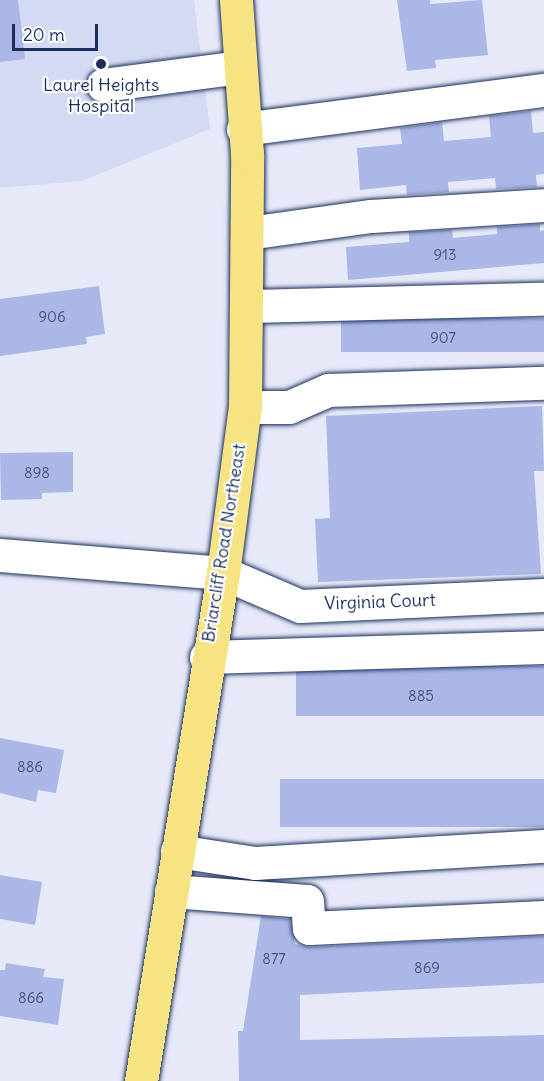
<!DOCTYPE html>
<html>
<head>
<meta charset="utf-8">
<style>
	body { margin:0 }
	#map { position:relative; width:544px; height:1081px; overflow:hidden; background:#e6e9f8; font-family:Delius,sans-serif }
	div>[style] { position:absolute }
	.built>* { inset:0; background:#d4daf3 }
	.building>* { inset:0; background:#abb7e7; transform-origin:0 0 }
	.roads { filter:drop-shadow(0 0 2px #1b2f5e) drop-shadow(0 0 2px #1b2f5e) }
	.minor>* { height:33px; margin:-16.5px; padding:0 16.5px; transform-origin:16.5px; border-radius:16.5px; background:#fff }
	.major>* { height:33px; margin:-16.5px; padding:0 16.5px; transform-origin:16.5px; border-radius:16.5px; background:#f6e381 }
	.dots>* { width:16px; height:16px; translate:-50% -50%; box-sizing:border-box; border:3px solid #fff; border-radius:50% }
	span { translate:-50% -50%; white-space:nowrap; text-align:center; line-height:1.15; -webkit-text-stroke:4.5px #fff; paint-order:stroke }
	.number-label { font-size:15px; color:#3f5180 }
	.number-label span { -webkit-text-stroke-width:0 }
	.poi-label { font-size:18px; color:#1b2f5e }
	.street-label { font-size:18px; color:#1b2f5e }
	.scale { position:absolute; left:12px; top:24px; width:86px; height:27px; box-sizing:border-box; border:3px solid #1b2f5e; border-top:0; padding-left:8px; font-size:18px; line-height:21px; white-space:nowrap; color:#1b2f5e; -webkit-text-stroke:4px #fff; paint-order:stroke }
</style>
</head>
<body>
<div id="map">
	<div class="built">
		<div style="clip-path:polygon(0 0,194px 0,210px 129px,82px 181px,0 188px)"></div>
	</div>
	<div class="building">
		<div style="clip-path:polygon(0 0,18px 0,25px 59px,0 62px)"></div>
		<div style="clip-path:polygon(397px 0,430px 0,430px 4px,482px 0,488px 55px,435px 60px,436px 68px,407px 71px)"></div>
		<div style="clip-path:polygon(531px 111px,533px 133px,544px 132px,544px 174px,536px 175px,537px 187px,496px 189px,495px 178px,448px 182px,449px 192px,407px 195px,406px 185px,360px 190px,357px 148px,402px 144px,400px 128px,442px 122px,444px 141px,491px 137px,489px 116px)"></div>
		<div style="clip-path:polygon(540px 224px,540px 231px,544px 230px,544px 263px,348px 280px,346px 247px,409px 242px,409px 232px,452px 230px,453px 238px,497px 234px,497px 227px)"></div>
		<div style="clip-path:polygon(99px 286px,105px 334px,86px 337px,87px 344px,0 356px,0 299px)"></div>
		<div style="left:544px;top:318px;width:34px;height:203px;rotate:90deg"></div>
		<div style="clip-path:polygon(542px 406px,544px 471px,534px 471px,541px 574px,318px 582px,315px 519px,330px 518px,326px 416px)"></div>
		<div style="clip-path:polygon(73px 452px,73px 492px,42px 493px,42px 499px,1px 500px,0 453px)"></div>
		<div style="left:544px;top:666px;width:50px;height:248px;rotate:90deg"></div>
		<div style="clip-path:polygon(0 738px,64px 750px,56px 793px,38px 790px,36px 802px,0 793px)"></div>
		<div style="left:544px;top:779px;width:48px;height:264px;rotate:90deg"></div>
		<div style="clip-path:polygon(0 875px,42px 882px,35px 925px,0 919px)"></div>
		<div style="clip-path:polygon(261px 916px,290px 919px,295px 944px,310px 947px,544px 936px,544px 983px,300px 995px,300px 1040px,544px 1035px,544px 1081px,239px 1081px,238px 1031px,243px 1031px)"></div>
		<div style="clip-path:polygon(6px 963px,45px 969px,43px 977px,64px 979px,58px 1025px,0 1016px,0 970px,5px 970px)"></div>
	</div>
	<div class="roads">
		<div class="minor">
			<div style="left:103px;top:85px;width:138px;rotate:-7.5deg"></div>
			<div style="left:243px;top:129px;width:304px;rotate:-7.4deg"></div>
			<div style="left:248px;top:233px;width:124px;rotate:-7.9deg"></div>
			<div style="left:371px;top:216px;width:173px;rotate:-3.6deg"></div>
			<div style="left:247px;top:306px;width:297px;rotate:-1.4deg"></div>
			<div style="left:245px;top:407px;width:44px"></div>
			<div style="left:289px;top:407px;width:43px;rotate:-23.6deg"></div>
			<div style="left:328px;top:390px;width:216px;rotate:-1.9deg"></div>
			<div style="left:0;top:555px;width:224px;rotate:4.6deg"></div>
			<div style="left:223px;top:573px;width:84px;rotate:23.2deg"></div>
			<div style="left:300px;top:606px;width:244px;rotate:-2.6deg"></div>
			<div style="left:206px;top:657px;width:338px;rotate:-1.7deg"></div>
			<div style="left:177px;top:851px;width:79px;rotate:8.7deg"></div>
			<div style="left:255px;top:863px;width:289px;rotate:-3.4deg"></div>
			<div style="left:171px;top:891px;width:136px;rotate:4.2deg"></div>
			<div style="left:307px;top:901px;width:27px;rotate:86deg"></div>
			<div style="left:309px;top:928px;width:235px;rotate:-2.7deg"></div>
		</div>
		<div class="major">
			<div style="left:141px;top:1081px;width:515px;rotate:-80.83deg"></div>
			<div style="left:223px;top:573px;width:167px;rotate:-82.5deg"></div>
			<div style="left:245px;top:407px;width:253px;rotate:-89.5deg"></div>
			<div style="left:247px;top:154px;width:154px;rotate:-94.1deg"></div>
		</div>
	</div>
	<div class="dots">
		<div style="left:101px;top:64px;background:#1b2f5e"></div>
	</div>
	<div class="number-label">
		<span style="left:445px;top:255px">913</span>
		<span style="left:52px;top:317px">906</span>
		<span style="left:443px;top:338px">907</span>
		<span style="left:37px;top:473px">898</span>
		<span style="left:421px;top:696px">885</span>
		<span style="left:30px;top:767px">886</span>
		<span style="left:274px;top:959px">877</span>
		<span style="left:427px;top:968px">869</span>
		<span style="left:31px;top:998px">866</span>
	</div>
	<div class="poi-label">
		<span style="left:101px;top:96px">Laurel Heights<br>Hospital</span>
	</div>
	<div class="street-label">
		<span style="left:224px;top:543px;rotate:-81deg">Briarcliff Road Northeast</span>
		<span style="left:380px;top:602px;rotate:-2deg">Virginia Court</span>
	</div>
	<div class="scale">20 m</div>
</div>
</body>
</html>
